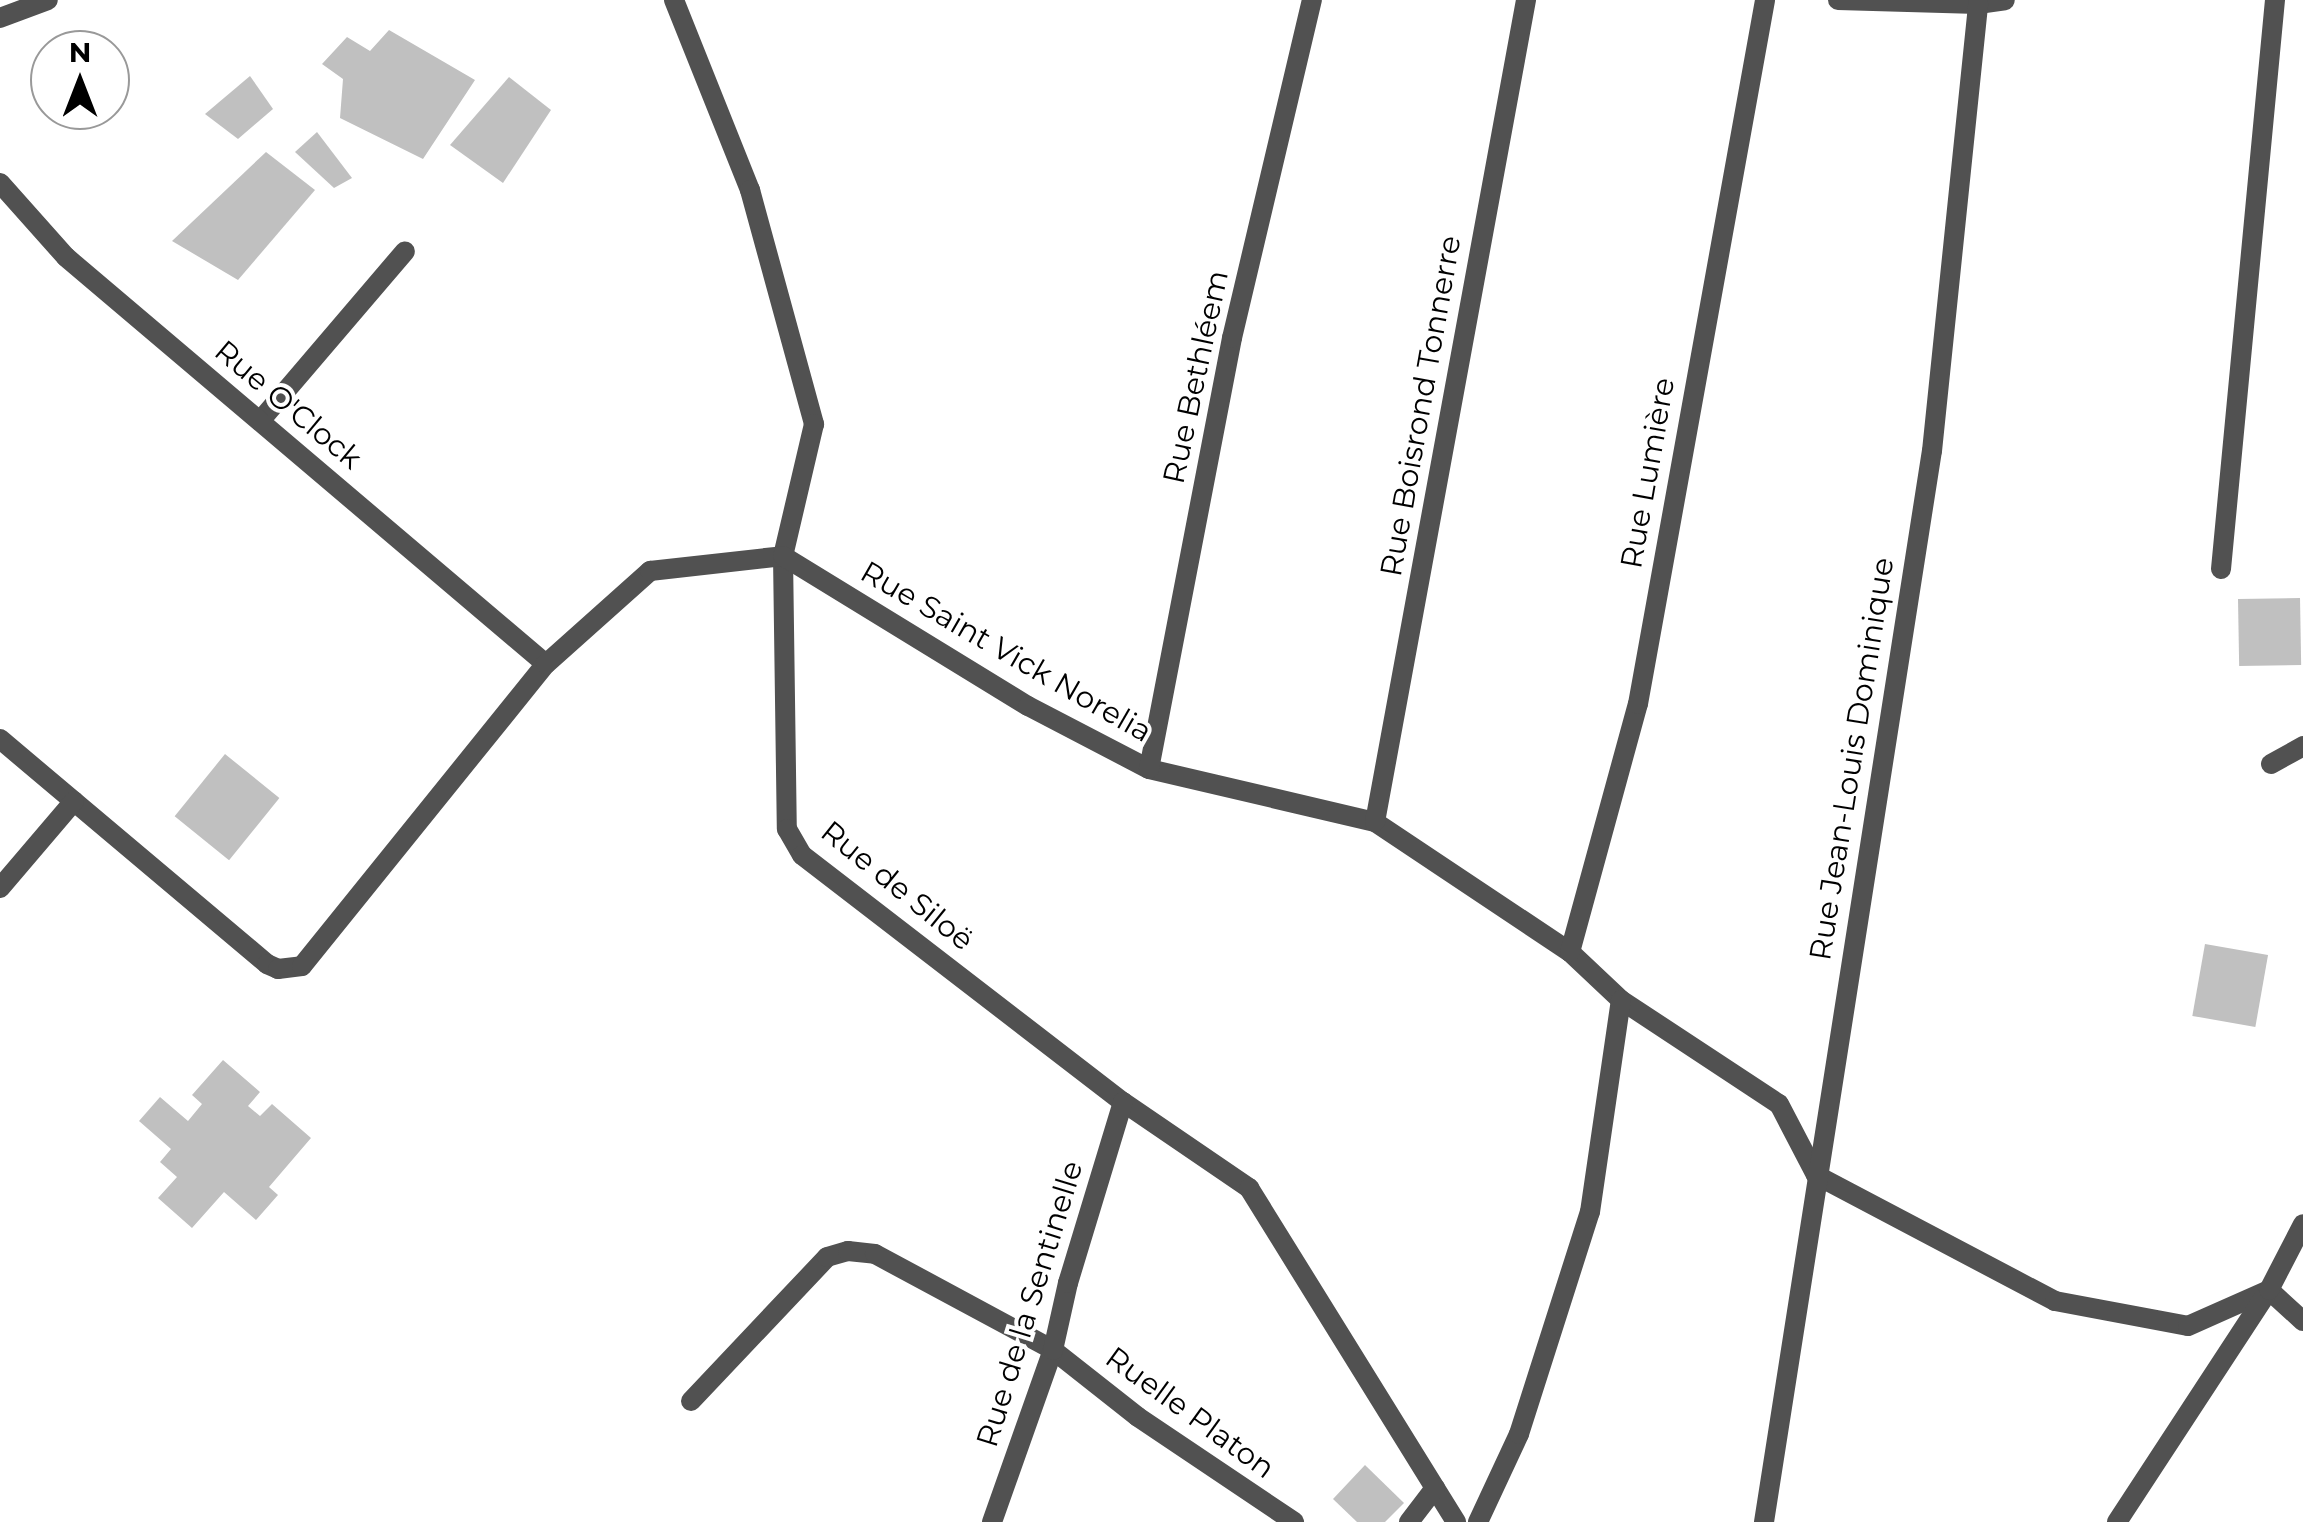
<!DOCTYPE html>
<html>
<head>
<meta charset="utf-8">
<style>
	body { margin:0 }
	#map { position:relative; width:2303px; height:1522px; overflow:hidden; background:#fff; font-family:Montserrat,sans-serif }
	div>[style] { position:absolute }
	.building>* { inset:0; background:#c0c0c0; transform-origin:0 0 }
	.lane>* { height:20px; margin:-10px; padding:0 10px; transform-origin:10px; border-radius:10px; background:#515151 }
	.street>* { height:20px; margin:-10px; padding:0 10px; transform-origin:10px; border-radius:10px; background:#515151 }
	span { translate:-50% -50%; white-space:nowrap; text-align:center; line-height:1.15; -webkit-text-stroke:8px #fff; paint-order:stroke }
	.street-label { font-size:30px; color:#000 }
	.north { position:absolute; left:30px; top:30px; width:100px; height:100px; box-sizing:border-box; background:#fff; border:2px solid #999; border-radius:50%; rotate:0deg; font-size:28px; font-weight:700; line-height:40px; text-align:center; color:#000 }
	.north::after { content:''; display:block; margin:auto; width:35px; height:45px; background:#000; clip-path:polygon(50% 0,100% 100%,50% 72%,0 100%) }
</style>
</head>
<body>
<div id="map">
	<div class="building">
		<div style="clip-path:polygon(389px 30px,475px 80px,423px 159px,340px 118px,343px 79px,322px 64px,347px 37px,370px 51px)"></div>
		<div style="clip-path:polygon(250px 76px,273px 109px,238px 139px,205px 114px)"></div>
		<div style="clip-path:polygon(509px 77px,551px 110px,503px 183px,450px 145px)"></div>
		<div style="clip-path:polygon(317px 132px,352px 178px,334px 188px,295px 152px)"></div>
		<div style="clip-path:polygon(266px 152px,315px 190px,238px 280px,172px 241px)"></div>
		<div style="left:2300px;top:598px;width:67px;height:62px;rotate:89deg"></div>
		<div style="left:225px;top:754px;width:70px;height:80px;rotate:39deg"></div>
		<div style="left:2205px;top:944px;width:64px;height:73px;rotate:10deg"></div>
		<div style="clip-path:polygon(223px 1060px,260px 1092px,248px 1106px,260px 1116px,272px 1104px,311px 1138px,269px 1187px,278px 1195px,256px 1220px,224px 1192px,192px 1228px,158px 1198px,177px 1177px,160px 1162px,171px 1149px,139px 1121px,160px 1097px,188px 1121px,202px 1104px,192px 1095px)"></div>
		<div style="clip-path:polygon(1365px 1465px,1404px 1503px,1385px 1522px,1357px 1522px,1333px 1499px)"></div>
	</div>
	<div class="lane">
		<div style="left:260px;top:421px;width:223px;rotate:-49.5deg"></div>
		<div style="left:2221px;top:569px;width:572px;rotate:-84.58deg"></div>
	</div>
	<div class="street">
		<div style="left:674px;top:0;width:205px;rotate:68.2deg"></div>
		<div style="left:750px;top:190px;width:243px;rotate:74.7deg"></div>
		<div style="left:814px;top:424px;width:136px;rotate:103.2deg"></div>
		<div style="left:783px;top:556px;width:273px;rotate:89.2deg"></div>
		<div style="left:787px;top:829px;width:30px;rotate:60deg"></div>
		<div style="left:802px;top:855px;width:405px;rotate:37.6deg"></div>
		<div style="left:1123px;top:1102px;width:153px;rotate:34.3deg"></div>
		<div style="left:1249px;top:1188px;width:393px;rotate:58.2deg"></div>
		<div style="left:1838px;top:0;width:140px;rotate:1.6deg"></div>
		<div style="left:1978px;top:4px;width:27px;rotate:-8deg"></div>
		<div style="left:0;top:18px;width:51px;rotate:-20.6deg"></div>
		<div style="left:0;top:183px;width:99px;rotate:48.3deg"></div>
		<div style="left:66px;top:257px;width:629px;rotate:40.3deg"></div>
		<div style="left:0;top:739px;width:349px;rotate:40.1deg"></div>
		<div style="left:267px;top:964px;width:12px;rotate:24deg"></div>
		<div style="left:278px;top:969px;width:24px;rotate:-7deg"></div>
		<div style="left:302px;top:966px;width:388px;rotate:-51.1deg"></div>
		<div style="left:546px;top:664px;width:140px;rotate:-41.8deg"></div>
		<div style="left:650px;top:571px;width:134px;rotate:-6.4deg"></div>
		<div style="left:783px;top:556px;width:287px;rotate:31.5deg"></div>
		<div style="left:1028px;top:706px;width:136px;rotate:27.5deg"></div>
		<div style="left:1149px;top:769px;width:232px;rotate:13.2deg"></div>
		<div style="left:1375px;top:822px;width:234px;rotate:33.7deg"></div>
		<div style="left:1570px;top:952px;width:70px;rotate:43.3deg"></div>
		<div style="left:1621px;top:1000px;width:189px;rotate:33.4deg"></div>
		<div style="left:1779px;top:1104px;width:80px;rotate:62.5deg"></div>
		<div style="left:1816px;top:1175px;width:270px;rotate:27.8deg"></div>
		<div style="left:2055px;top:1301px;width:135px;rotate:10.6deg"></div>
		<div style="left:2188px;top:1326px;width:89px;rotate:-24deg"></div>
		<div style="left:2269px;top:1290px;width:46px;rotate:42.4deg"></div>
		<div style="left:2271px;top:764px;width:37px;rotate:-29deg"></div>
		<div style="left:1149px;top:769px;width:439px;rotate:-79.1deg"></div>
		<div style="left:1232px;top:338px;width:347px;rotate:-76.7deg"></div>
		<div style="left:1375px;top:822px;width:836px;rotate:-79.59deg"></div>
		<div style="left:0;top:888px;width:114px;rotate:-49.6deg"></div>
		<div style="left:1570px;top:952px;width:257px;rotate:-74.7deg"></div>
		<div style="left:1638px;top:704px;width:715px;rotate:-79.77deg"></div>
		<div style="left:691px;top:1401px;width:198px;rotate:-46.6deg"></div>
		<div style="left:827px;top:1257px;width:22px;rotate:-16deg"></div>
		<div style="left:848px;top:1251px;width:27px;rotate:6deg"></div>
		<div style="left:875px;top:1254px;width:202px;rotate:28.3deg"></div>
		<div style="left:1053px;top:1350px;width:108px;rotate:38.2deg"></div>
		<div style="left:1138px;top:1417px;width:188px;rotate:33.9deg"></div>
		<div style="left:992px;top:1522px;width:182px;rotate:-70.5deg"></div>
		<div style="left:1053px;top:1350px;width:69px;rotate:-77.4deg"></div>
		<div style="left:1068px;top:1283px;width:189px;rotate:-73.1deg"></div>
		<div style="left:1409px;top:1522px;width:43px;rotate:-52.6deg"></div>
		<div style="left:1478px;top:1522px;width:97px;rotate:-65deg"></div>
		<div style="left:1519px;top:1434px;width:233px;rotate:-72.3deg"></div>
		<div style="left:1590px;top:1212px;width:214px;rotate:-81.7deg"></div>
		<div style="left:1764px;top:1522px;width:1084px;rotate:-81.09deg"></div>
		<div style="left:1932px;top:451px;width:449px;rotate:-84.1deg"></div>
		<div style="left:2117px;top:1522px;width:277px;rotate:-56.8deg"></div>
		<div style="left:2269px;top:1290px;width:74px;rotate:-62.7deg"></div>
	</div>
	<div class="street-label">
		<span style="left:1196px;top:377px;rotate:-78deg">Rue Bethléem</span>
		<span style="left:288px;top:405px;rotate:40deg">Rue O'Clock</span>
		<span style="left:1421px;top:406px;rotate:-80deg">Rue Boisrond Tonnerre</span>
		<span style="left:1648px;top:473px;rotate:-80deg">Rue Lumière</span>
		<span style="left:1006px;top:652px;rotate:30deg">Rue Saint Vick Norelia</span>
		<span style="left:1852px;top:759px;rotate:-81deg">Rue Jean-Louis Dominique</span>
		<span style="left:897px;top:886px;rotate:39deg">Rue de Siloë</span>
		<span style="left:1030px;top:1304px;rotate:-73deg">Rue de la Sentinelle</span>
		<span style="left:1190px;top:1413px;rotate:36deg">Ruelle Platon</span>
	</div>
	<div class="north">N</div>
</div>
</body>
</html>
